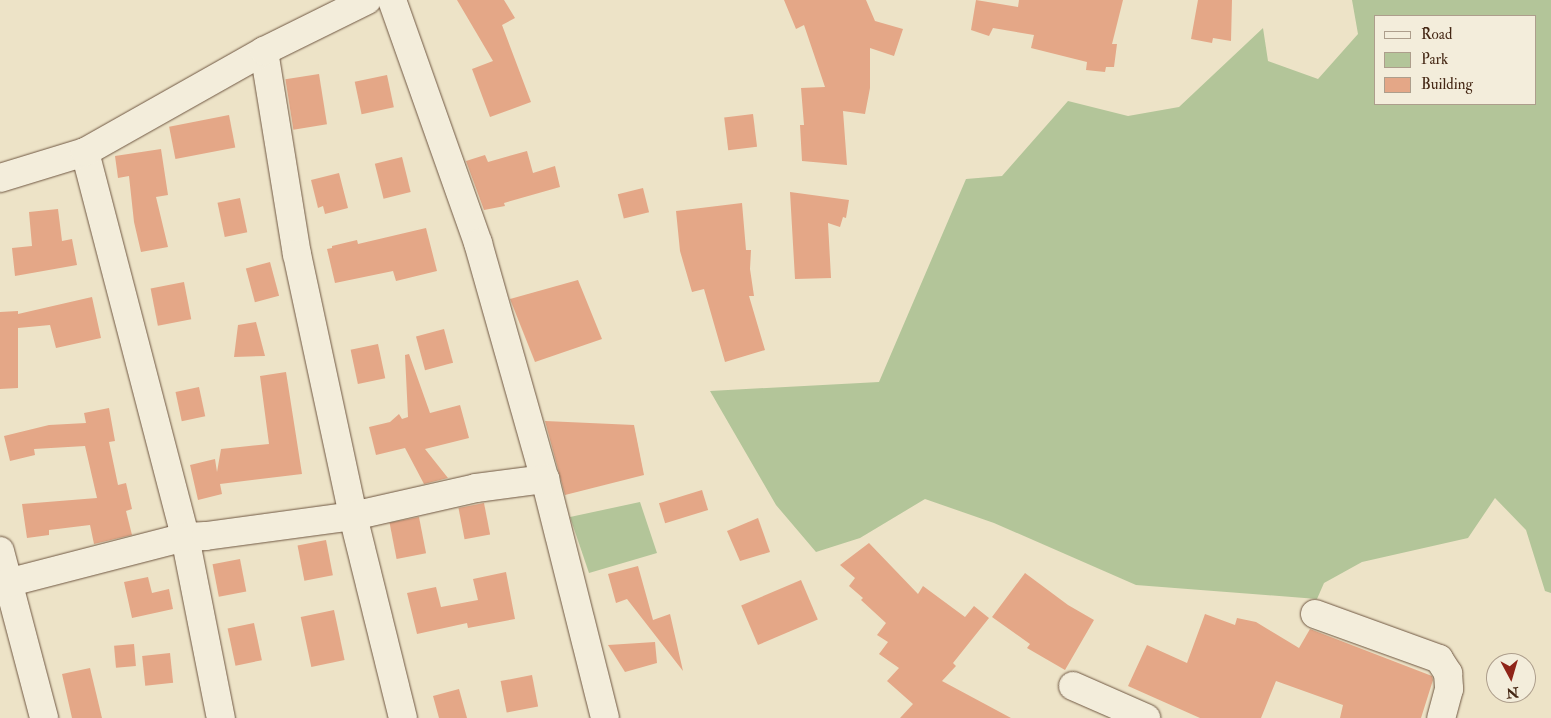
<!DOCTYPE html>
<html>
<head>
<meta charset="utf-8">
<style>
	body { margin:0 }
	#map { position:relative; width:1551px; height:718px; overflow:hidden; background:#ede3c7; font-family:"IM FELL Double Pica",serif }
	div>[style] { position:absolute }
	.green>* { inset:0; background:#b3c599 }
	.building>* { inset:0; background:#e4a787; transform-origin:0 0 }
	.roads { filter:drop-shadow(0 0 1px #6f5742) drop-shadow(0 0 1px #6f5742) }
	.minor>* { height:28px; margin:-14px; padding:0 14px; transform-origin:14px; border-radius:14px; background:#f3eddb }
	span { translate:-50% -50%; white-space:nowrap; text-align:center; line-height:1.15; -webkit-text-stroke:4.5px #f3eddb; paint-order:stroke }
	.legend { position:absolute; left:1374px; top:15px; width:162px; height:90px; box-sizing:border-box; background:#f3eddb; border:1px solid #ad9e8c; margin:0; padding:6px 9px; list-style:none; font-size:15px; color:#452815 }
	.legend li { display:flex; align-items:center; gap:10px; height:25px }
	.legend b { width:25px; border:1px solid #ad9e8c }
	.north { position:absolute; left:1486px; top:653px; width:50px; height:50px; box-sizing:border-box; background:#f3eddb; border:1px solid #ad9e8c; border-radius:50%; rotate:174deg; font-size:14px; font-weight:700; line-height:20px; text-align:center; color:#452815 }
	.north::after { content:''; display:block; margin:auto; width:18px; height:22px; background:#8f2418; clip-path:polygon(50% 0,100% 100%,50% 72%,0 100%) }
</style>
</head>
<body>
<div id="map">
	<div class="green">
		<div style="clip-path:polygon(evenodd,1352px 0,1551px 0,1551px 593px,1545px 591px,1526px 530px,1495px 498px,1468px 538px,1362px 562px,1324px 583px,1317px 599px,1136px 585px,994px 523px,925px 499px,860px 538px,816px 552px,776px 505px,710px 391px,879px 382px,966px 179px,1002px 176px,1068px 101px,1128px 116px,1179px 107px,1263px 28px,1268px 61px,1318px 79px,1358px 34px,1352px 0,1375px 16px,1535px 16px,1535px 104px,1375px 104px,1375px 16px)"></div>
		<div style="clip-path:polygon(640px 502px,657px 553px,589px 573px,570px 517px)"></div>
	</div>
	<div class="building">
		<div style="clip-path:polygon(457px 0,504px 0,515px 18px,502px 25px,531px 102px,490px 117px,472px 69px,493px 61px)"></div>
		<div style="clip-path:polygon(784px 0,866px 0,875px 21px,903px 29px,894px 56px,870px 48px,870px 88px,865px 114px,843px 111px,847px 165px,802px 161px,800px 125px,804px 125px,801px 88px,825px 87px,804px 25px,796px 29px)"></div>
		<div style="clip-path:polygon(976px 0,1018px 7px,1019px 0,1123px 0,1112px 44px,1117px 44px,1114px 67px,1106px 67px,1105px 72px,1086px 70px,1087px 62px,1031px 48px,1034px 35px,993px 28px,989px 36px,971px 30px)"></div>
		<div style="clip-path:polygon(1198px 0,1232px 0,1231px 41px,1213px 38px,1212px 43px,1191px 39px)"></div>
		<div style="left:319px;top:74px;width:51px;height:34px;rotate:81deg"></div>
		<div style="left:387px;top:75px;width:33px;height:33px;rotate:78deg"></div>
		<div style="left:753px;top:114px;width:33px;height:29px;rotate:83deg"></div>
		<div style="left:229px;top:115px;width:33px;height:61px;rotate:79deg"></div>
		<div style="clip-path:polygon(161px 149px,168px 195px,156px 197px,168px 247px,141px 252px,134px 222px,129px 176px,118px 178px,115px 156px)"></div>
		<div style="clip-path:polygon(527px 151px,533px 173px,555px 166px,560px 187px,504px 203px,505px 206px,484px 210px,466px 161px,485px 155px,488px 162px)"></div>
		<div style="left:402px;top:157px;width:36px;height:28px;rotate:76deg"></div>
		<div style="clip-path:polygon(339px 173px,348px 208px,325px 214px,323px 206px,318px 208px,311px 180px)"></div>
		<div style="left:643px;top:188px;width:25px;height:26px;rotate:76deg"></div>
		<div style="clip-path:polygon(790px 192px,849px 200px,846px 218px,843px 217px,840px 227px,828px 223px,831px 278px,795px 279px)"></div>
		<div style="left:240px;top:198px;width:35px;height:23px;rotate:78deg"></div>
		<div style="clip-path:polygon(742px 203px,746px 250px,751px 250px,750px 269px,754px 296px,749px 296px,765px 350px,725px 362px,704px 289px,692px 292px,680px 251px,676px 211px)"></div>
		<div style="clip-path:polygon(58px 209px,62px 241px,72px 239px,77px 265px,15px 276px,12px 248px,32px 246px,29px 212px)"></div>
		<div style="clip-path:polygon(426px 228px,437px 271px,396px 281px,393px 271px,335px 283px,327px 249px,332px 248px,332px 246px,357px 240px,358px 244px)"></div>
		<div style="left:270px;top:262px;width:35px;height:25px;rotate:75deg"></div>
		<div style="clip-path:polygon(578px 280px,602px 339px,535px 362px,510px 299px)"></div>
		<div style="left:184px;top:282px;width:38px;height:34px;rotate:79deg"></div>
		<div style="clip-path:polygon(92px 297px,101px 338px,56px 348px,50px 325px,18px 328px,18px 388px,0 389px,0 312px,18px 311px,18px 314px)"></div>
		<div style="clip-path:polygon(256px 322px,265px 356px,234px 357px,238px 325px)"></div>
		<div style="left:444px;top:329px;width:35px;height:29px;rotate:75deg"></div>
		<div style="left:378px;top:344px;width:35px;height:28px;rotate:78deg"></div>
		<div style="clip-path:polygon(409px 354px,430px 413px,460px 405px,469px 438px,425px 449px,448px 478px,424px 484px,405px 448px,376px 455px,369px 427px,390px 422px,399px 414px,402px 419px,408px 417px,405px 355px)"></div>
		<div style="clip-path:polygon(286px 372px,302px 474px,220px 484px,222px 494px,198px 500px,190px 465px,215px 459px,217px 472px,221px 449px,269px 444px,260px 376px)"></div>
		<div style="left:199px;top:387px;width:30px;height:24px;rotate:78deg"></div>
		<div style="clip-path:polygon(109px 408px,115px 441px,109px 442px,118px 485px,126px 483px,132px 509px,126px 511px,132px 535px,94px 544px,90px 525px,49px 530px,49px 535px,27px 538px,22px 504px,97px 498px,85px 446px,34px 449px,35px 455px,10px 461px,4px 436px,49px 425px,86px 423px,84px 413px)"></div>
		<div style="clip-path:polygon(545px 421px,634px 425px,644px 475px,565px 495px)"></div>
		<div style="left:702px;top:490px;width:21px;height:45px;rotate:73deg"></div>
		<div style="left:484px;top:503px;width:32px;height:26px;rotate:79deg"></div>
		<div style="left:419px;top:517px;width:37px;height:30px;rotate:79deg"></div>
		<div style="clip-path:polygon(758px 518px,770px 552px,740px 561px,727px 531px)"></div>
		<div style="left:326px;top:540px;width:36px;height:29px;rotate:79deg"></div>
		<div style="clip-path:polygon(869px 543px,918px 594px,923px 586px,965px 617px,974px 606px,989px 618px,953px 663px,956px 666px,942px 681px,1011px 718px,900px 718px,913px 704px,887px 681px,899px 668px,879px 654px,888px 642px,877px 635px,886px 623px,861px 600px,863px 598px,849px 586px,855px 578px,840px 565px)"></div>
		<div style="left:240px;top:559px;width:33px;height:28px;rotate:79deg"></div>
		<div style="clip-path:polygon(638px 566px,653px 620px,670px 614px,683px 671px,627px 599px,616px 603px,608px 574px)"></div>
		<div style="clip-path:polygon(506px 572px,515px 619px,468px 628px,467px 623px,417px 634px,407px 593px,436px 587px,441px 607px,478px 600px,473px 579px)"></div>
		<div style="clip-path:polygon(1025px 573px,1068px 605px,1094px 620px,1065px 670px,1027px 648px,1030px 644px,992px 617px)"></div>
		<div style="clip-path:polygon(148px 577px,152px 593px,169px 589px,173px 609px,132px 618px,124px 582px)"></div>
		<div style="left:801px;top:580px;width:43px;height:65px;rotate:67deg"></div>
		<div style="left:334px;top:610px;width:51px;height:34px;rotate:78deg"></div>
		<div style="clip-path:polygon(1205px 614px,1235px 625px,1237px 618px,1256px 622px,1299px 648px,1310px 629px,1432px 676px,1433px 680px,1421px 718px,1340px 718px,1343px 705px,1276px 681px,1261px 718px,1200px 718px,1128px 686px,1147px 645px,1187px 663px)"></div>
		<div style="left:254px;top:623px;width:38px;height:27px;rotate:78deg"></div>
		<div style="clip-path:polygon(655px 642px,657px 663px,625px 672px,608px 645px)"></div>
		<div style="left:134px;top:644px;width:22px;height:20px;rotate:85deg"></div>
		<div style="left:170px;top:653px;width:30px;height:28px;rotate:84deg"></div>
		<div style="clip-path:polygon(90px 668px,102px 718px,72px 718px,62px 674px)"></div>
		<div style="left:532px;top:675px;width:32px;height:32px;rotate:79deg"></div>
		<div style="clip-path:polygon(459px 689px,467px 718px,439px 718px,433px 696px)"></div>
	</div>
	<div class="roads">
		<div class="minor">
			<div style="left:392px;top:0;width:258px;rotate:70.5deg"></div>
			<div style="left:478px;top:243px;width:245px;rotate:74.2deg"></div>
			<div style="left:545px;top:479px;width:246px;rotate:75.9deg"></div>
			<div style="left:264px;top:51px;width:206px;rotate:80.8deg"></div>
			<div style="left:297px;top:254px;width:268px;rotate:77.9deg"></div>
			<div style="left:353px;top:516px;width:208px;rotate:76.1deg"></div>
			<div style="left:85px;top:152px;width:398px;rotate:75.4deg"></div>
			<div style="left:185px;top:537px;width:185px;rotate:78.8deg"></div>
			<div style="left:0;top:178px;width:89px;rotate:-17deg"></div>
			<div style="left:85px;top:152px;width:206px;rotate:-29.4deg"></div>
			<div style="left:264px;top:51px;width:115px;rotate:-26.3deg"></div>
			<div style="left:0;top:551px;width:173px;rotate:75.2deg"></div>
			<div style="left:7px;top:583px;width:184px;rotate:-14.5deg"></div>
			<div style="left:185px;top:537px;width:21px;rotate:-3deg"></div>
			<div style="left:206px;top:536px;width:148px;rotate:-7.7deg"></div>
			<div style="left:353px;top:516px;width:126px;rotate:-12.8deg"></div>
			<div style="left:476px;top:488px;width:70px;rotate:-7.4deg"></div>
			<div style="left:1315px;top:614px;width:132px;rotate:19.9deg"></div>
			<div style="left:1439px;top:659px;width:17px;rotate:57deg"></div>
			<div style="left:1448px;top:673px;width:16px;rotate:86deg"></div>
			<div style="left:1449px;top:689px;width:30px;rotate:105deg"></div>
			<div style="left:1073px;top:686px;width:80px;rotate:23.7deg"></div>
		</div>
	</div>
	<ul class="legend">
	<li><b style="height:6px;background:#f3eddb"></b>Road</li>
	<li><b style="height:14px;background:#b3c599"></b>Park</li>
	<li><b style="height:14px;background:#e4a787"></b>Building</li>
	</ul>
	<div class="north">N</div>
</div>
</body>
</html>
